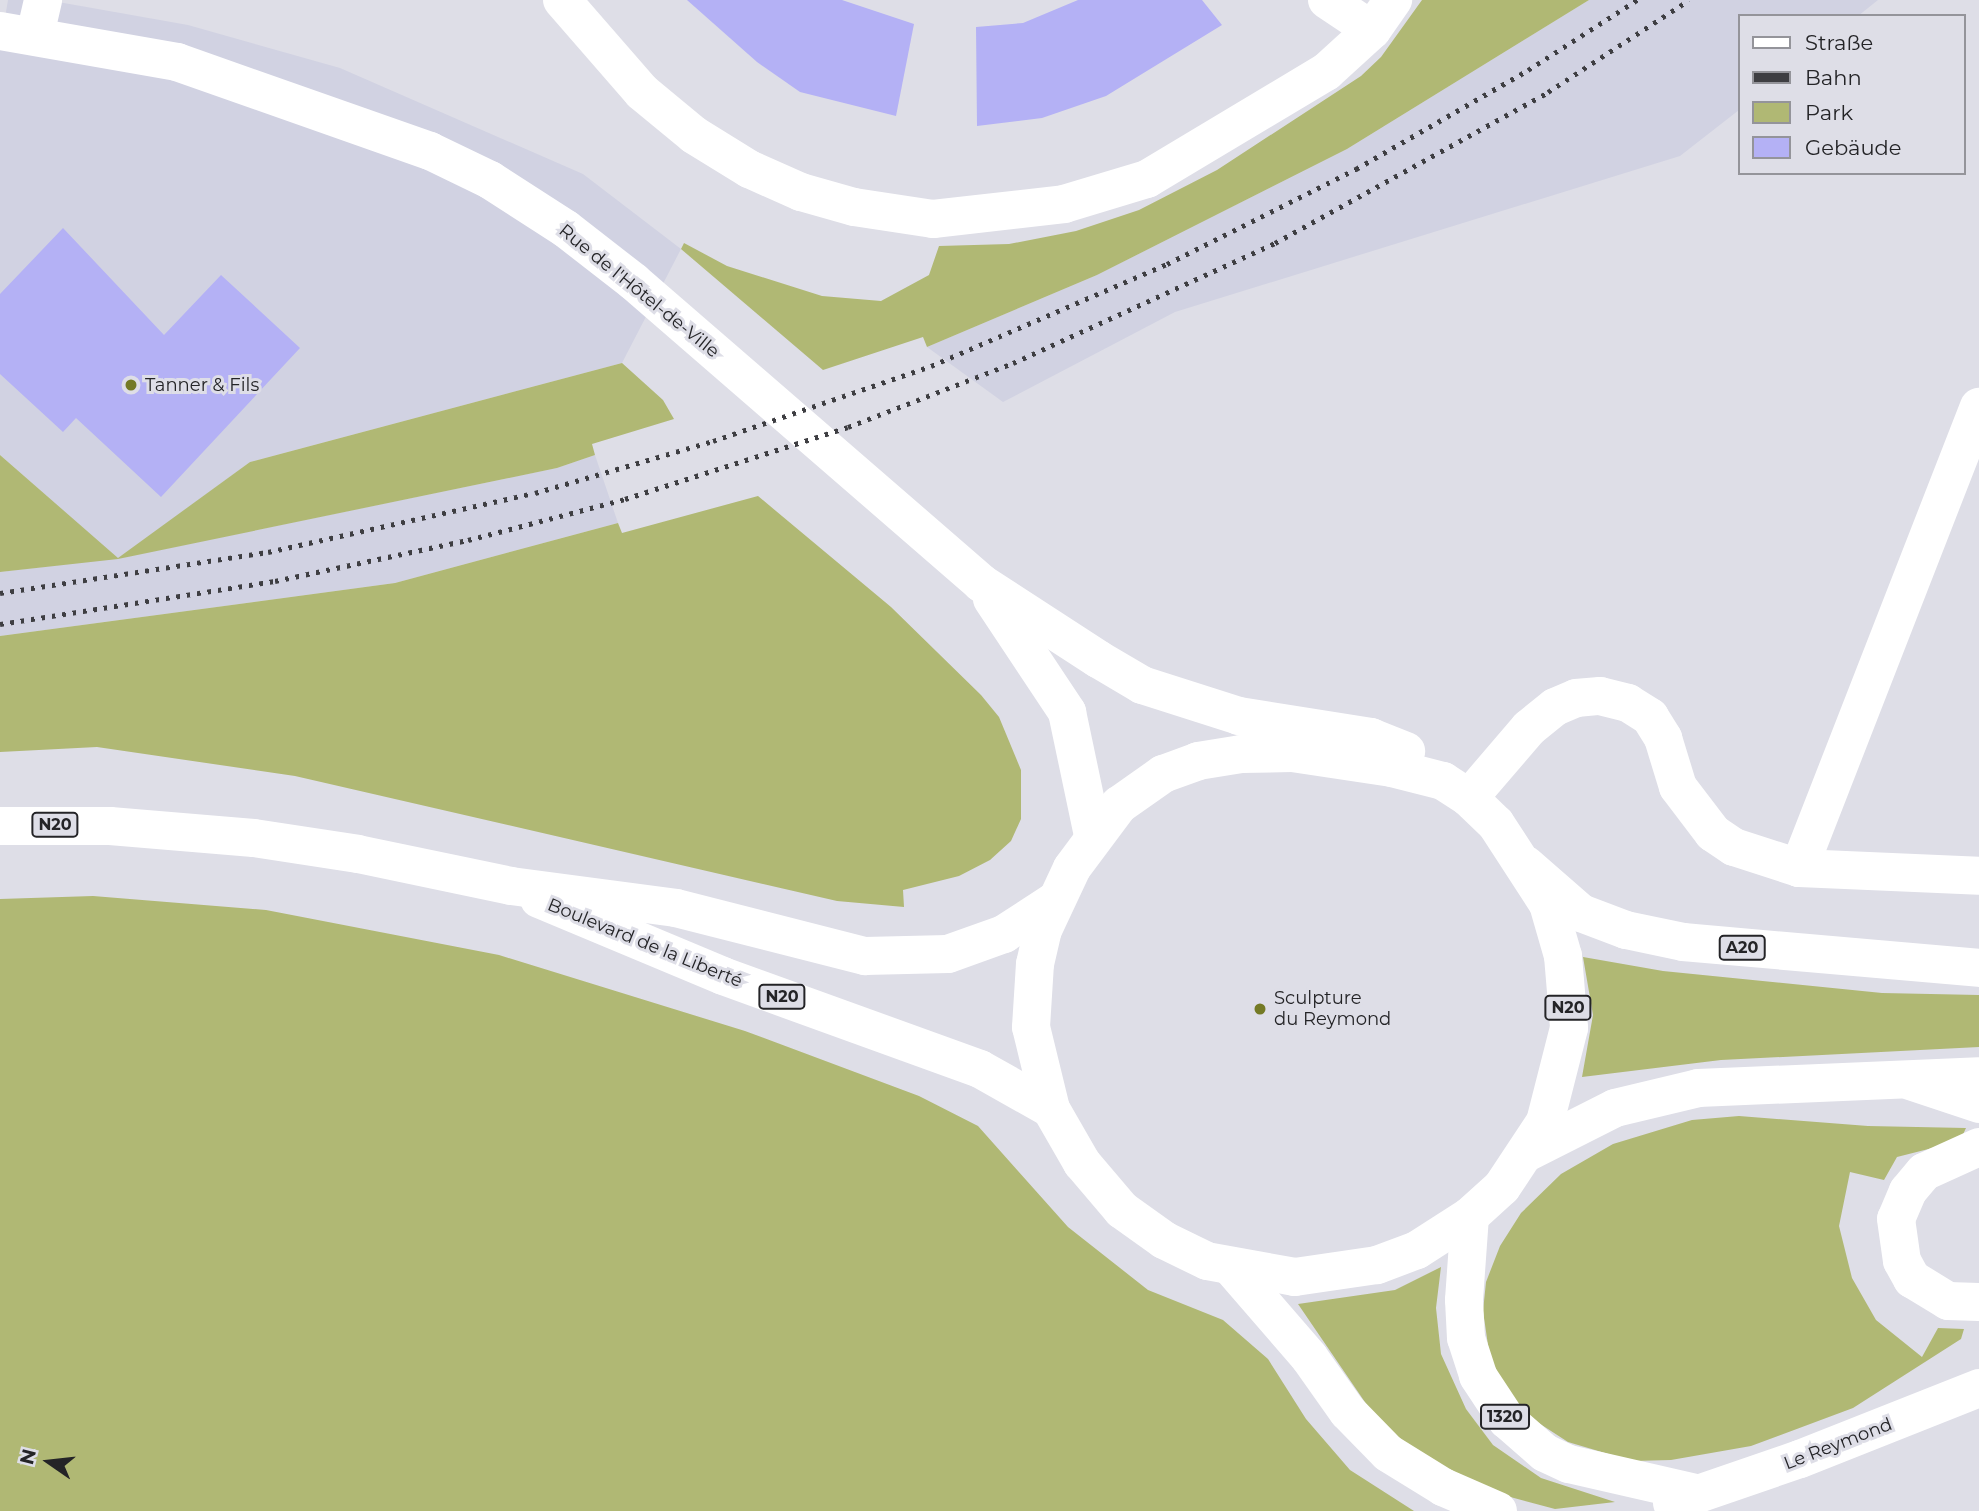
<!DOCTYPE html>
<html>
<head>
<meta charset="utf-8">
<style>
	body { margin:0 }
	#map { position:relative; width:1979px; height:1511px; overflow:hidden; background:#dedee7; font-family:Montserrat,sans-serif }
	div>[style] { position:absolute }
	.built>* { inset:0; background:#d1d2e2 }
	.green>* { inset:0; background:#b0b874 }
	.building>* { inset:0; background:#b4b1f5 }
	.minor>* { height:38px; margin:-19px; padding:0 19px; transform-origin:19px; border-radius:19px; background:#fff }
	.major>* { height:38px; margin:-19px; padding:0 19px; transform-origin:19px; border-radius:19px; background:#fff }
	.highway>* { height:38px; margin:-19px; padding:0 19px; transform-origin:19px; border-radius:19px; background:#fff }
	.rail>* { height:5px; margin-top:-2.5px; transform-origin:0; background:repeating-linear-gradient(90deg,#3e3e42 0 3.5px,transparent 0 10.5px) }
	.dots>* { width:19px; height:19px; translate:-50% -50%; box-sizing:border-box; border:4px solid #dedee7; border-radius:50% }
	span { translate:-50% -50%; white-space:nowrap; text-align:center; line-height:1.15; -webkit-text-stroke:6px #dedee7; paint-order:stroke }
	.shield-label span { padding:2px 5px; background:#dedee7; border:2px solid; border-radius:5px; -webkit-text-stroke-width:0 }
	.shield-label { font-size:16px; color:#242427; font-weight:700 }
	.street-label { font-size:18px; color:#242427 }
	.poi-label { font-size:18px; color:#242427 }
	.left { translate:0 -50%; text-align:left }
	.legend { position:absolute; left:1738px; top:14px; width:228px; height:161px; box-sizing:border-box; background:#dedee7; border:2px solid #94949a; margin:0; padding:9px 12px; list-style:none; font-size:21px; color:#242427 }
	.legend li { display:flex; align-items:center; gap:14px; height:35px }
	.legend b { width:35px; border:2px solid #94949a }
	.north { position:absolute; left:14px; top:1427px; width:70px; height:70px; -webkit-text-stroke:5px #dedee7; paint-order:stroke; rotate:284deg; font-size:19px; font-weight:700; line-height:28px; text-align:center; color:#242427 }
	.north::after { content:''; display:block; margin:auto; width:24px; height:32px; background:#242427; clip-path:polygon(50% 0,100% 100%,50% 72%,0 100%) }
</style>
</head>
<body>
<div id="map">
	<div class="built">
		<div style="clip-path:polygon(8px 0,47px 0,188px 25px,340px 68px,583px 174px,681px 249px,622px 363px,250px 462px,120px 558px,557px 468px,595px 455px,618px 523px,395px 583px,0 636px,0 572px,117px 558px,0 455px,0 47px)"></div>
		<div style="clip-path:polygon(1589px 0,1878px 0,1858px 16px,1739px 16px,1739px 110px,1680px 156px,1175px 312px,1003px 402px,927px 347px,1097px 275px,1347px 149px)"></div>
	</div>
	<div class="green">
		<div style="clip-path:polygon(1422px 0,1589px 0,1347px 149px,1097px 275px,927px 347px,923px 337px,823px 370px,681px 249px,684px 243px,727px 266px,822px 296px,881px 301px,929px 275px,939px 246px,1009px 244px,1076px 231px,1139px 210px,1217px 170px,1361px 76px,1381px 57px)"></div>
		<div style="clip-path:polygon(622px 363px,663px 400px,674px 419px,592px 444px,595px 455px,557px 468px,118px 559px,0 572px,0 455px,118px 558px,250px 462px)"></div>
		<div style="clip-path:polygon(758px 496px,891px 607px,981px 695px,999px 717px,1021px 770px,1021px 819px,1011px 841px,990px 860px,959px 876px,903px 890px,904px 907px,837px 901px,295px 776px,97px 747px,0 752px,0 636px,395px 583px,618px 523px,622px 533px)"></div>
		<div style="clip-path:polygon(93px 896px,266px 910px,499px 955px,745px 1031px,919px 1096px,978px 1126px,1068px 1227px,1148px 1290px,1223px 1320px,1268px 1359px,1306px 1419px,1350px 1470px,1414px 1511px,0 1511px,0 899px)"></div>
		<div style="clip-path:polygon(1583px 957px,1663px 971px,1882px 993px,1979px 995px,1979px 1047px,1721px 1060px,1582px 1077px,1593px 1015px)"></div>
		<div style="clip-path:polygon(1739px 1116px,1868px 1126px,1966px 1128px,1960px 1141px,1897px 1157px,1884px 1180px,1850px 1172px,1839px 1226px,1852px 1278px,1876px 1320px,1922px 1357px,1938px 1328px,1964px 1329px,1961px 1339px,1853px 1408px,1751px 1446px,1671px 1460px,1632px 1461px,1568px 1442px,1520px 1411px,1498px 1377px,1489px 1352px,1483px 1311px,1486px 1282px,1500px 1246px,1521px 1213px,1561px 1174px,1613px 1144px,1692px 1120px)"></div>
		<div style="clip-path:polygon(1441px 1267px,1436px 1308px,1441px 1354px,1466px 1409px,1493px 1445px,1541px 1478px,1615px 1502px,1555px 1509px,1503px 1495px,1413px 1454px,1371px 1411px,1298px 1304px,1395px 1290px)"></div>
	</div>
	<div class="building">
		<div style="clip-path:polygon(687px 0,842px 0,914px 24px,896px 116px,800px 92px,757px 62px)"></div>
		<div style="clip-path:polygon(1078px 0,1202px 0,1222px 25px,1106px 96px,1042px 118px,977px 126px,976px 27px,1023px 23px)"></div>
		<div style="clip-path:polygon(63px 228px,164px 335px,221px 275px,300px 348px,161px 497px,76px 418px,63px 432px,0 374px,0 294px)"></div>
	</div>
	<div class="minor">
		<div style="left:562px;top:0;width:122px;rotate:49deg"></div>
		<div style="left:642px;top:92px;width:67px;rotate:39.6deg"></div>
		<div style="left:694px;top:135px;width:65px;rotate:31.7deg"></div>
		<div style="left:749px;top:169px;width:57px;rotate:23.9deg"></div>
		<div style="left:801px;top:192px;width:55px;rotate:15.8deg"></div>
		<div style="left:854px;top:207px;width:80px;rotate:8.6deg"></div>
		<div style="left:933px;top:219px;width:132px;rotate:-6.5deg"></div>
		<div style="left:1064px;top:204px;width:87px;rotate:-16.8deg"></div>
		<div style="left:1147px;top:179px;width:209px;rotate:-30.9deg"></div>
		<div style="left:1326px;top:72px;width:62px;rotate:-42.4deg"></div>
		<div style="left:1372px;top:30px;width:37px;rotate:-55deg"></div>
		<div style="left:1327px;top:0;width:54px;rotate:33.7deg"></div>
		<div style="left:35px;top:35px;width:36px;rotate:-77deg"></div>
		<div style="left:1469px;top:798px;width:92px;rotate:-49.4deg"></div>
		<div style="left:1529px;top:728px;width:33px;rotate:-39deg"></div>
		<div style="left:1555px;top:707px;width:23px;rotate:-23deg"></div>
		<div style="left:1576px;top:698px;width:24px;rotate:-5deg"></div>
		<div style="left:1600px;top:696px;width:29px;rotate:14deg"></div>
		<div style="left:1628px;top:703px;width:26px;rotate:32deg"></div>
		<div style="left:1650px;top:717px;width:25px;rotate:58deg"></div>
		<div style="left:1663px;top:738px;width:51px;rotate:73deg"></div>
		<div style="left:1678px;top:787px;width:58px;rotate:52.7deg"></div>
		<div style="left:1713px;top:833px;width:25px;rotate:34deg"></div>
		<div style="left:1734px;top:847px;width:68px;rotate:17.9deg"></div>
		<div style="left:1799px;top:868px;width:180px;rotate:2.5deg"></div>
		<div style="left:1799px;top:868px;width:495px;rotate:-68.7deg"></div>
		<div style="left:1910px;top:1081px;width:73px;rotate:18.4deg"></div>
		<div style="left:1979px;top:1147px;width:60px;rotate:155.6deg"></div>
		<div style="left:1924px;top:1172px;width:25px;rotate:130deg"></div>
		<div style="left:1908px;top:1191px;width:30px;rotate:113deg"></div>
		<div style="left:1896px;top:1219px;width:42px;rotate:81.9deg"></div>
		<div style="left:1902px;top:1261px;width:21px;rotate:61deg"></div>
		<div style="left:1912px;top:1279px;width:42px;rotate:31.4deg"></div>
		<div style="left:1948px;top:1301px;width:31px;rotate:2deg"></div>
	</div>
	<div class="major">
		<div style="left:0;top:31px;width:180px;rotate:9.9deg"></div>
		<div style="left:177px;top:62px;width:268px;rotate:19.4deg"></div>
		<div style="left:430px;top:151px;width:67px;rotate:25.8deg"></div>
		<div style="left:490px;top:180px;width:90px;rotate:32.8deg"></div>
		<div style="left:566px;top:229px;width:86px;rotate:37.9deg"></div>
		<div style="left:634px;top:282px;width:459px;rotate:40.9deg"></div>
		<div style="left:981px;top:583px;width:140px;rotate:33deg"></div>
		<div style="left:1098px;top:659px;width:51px;rotate:30.6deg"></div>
		<div style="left:1142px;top:685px;width:102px;rotate:17.7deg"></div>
		<div style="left:1239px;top:716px;width:134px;rotate:9deg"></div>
		<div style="left:1371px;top:737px;width:38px;rotate:22deg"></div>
		<div style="left:992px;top:599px;width:136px;rotate:56.4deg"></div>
		<div style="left:1067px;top:712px;width:126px;rotate:78.1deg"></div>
		<div style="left:1292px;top:753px;width:101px;rotate:8.5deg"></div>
		<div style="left:1392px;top:768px;width:53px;rotate:14.3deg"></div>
		<div style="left:1443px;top:781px;width:31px;rotate:33deg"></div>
		<div style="left:1469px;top:798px;width:37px;rotate:44deg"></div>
		<div style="left:1496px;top:824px;width:95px;rotate:57deg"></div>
		<div style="left:1548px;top:904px;width:54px;rotate:73.9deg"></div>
		<div style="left:1563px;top:956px;width:72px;rotate:85.2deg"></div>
		<div style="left:1569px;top:1028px;width:97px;rotate:104.3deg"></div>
		<div style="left:1545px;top:1122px;width:78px;rotate:123.5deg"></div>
		<div style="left:1502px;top:1187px;width:43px;rotate:137.8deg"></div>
		<div style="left:1470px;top:1216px;width:63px;rotate:147.3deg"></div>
		<div style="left:1417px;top:1250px;width:43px;rotate:159.4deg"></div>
		<div style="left:1377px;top:1265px;width:83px;rotate:171.7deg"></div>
		<div style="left:1295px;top:1277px;width:89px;rotate:-169.7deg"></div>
		<div style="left:1207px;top:1261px;width:48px;rotate:-154deg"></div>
		<div style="left:1164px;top:1240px;width:52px;rotate:-144.5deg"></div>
		<div style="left:1122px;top:1210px;width:62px;rotate:-130.4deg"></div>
		<div style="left:1082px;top:1163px;width:62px;rotate:-119.9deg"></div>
		<div style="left:1051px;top:1109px;width:84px;rotate:-103.7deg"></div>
		<div style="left:1031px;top:1027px;width:63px;rotate:-86.4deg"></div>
		<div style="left:1035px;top:964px;width:35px;rotate:-77deg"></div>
		<div style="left:1043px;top:930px;width:68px;rotate:-64.9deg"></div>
		<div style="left:1072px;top:868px;width:79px;rotate:-53.3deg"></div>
		<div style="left:1119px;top:805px;width:54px;rotate:-35.2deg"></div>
		<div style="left:1163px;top:774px;width:37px;rotate:-20deg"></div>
		<div style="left:1198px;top:761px;width:44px;rotate:-9.2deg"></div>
		<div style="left:1241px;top:754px;width:51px;rotate:-1.1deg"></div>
		<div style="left:0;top:826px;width:110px"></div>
		<div style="left:110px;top:826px;width:144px;rotate:4.8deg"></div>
		<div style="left:254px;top:838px;width:105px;rotate:8.7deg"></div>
		<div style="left:358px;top:854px;width:156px;rotate:11.8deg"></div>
		<div style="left:511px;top:886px;width:166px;rotate:7.6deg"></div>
		<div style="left:676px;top:908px;width:195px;rotate:14.3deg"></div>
		<div style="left:865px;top:956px;width:83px;rotate:-1.4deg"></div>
		<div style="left:948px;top:954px;width:59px;rotate:-19.7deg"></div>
		<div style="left:1004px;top:934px;width:62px;rotate:-33.2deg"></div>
		<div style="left:539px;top:899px;width:199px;rotate:22.7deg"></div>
		<div style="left:723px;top:976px;width:273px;rotate:19.9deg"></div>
		<div style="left:980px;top:1069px;width:81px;rotate:29.4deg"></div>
		<div style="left:1470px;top:1216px;width:84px;rotate:94.1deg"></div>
		<div style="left:1464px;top:1300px;width:38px;rotate:87deg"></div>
		<div style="left:1466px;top:1338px;width:40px;rotate:72deg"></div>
		<div style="left:1478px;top:1376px;width:53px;rotate:56.6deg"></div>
		<div style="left:1507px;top:1420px;width:50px;rotate:41deg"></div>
		<div style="left:1545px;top:1453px;width:26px;rotate:25deg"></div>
		<div style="left:1569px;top:1464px;width:130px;rotate:12.9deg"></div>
		<div style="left:1232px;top:1268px;width:118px;rotate:49.1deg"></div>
		<div style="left:1309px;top:1357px;width:67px;rotate:54.7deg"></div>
		<div style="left:1348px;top:1412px;width:57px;rotate:45.7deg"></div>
		<div style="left:1388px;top:1453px;width:65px;rotate:31.7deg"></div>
		<div style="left:1443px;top:1487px;width:60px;rotate:23.6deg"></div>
		<div style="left:1672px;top:1503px;width:135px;rotate:-19deg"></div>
		<div style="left:1800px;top:1459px;width:193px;rotate:-21.6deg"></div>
	</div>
	<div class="highway">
		<div style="left:1526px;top:865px;width:73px;rotate:41.1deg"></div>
		<div style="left:1581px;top:913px;width:48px;rotate:20.7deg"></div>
		<div style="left:1626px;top:930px;width:58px;rotate:11.9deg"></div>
		<div style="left:1683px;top:942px;width:297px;rotate:5deg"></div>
		<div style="left:1528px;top:1152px;width:97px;rotate:-26.8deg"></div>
		<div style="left:1615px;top:1108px;width:85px;rotate:-13.5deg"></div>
		<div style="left:1698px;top:1088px;width:281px;rotate:-2.4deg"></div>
	</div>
	<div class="rail">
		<div style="left:0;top:593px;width:271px;rotate:-8.7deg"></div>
		<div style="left:268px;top:552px;width:273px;rotate:-12.5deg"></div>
		<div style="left:535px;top:493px;width:185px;rotate:-16.3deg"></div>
		<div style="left:713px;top:441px;width:231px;rotate:-19deg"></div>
		<div style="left:931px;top:366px;width:257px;rotate:-23.4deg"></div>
		<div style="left:1167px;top:264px;width:212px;rotate:-26.7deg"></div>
		<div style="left:1356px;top:169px;width:198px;rotate:-29.9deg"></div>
		<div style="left:1528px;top:70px;width:130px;rotate:-32.7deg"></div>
		<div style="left:0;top:624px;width:278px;rotate:-8.9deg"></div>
		<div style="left:275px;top:581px;width:197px;rotate:-12deg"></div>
		<div style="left:468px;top:540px;width:162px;rotate:-14.6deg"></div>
		<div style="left:625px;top:499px;width:234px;rotate:-17.9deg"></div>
		<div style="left:848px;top:427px;width:177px;rotate:-21.2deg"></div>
		<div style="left:1013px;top:363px;width:288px;rotate:-24.6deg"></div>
		<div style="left:1275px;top:243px;width:312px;rotate:-28.9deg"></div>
		<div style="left:1548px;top:92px;width:168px;rotate:-33.1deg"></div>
	</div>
	<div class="dots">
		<div style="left:131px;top:385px;background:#747a25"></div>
		<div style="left:1260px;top:1009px;background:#747a25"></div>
	</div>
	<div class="shield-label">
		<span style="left:55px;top:825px">N20</span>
		<span style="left:1742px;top:948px">A20</span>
		<span style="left:782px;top:997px">N20</span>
		<span style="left:1568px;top:1008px">N20</span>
		<span style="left:1505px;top:1417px">1320</span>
	</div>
	<div class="street-label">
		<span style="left:639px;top:291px;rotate:39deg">Rue de l'Hôtel-de-Ville</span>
		<span style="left:645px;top:943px;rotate:22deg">Boulevard de la Liberté</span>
		<span style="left:1838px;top:1444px;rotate:-21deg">Le Reymond</span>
	</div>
	<div class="poi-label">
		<span class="left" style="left:145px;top:385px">Tanner &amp; Fils</span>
		<span class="left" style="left:1274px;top:1009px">Sculpture<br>du Reymond</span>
	</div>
	<ul class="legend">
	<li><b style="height:9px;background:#fff"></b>Straße</li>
	<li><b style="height:9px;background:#3e3e42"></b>Bahn</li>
	<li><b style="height:19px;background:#b0b874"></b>Park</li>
	<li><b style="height:19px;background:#b4b1f5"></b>Gebäude</li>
	</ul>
	<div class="north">N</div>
</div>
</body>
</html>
